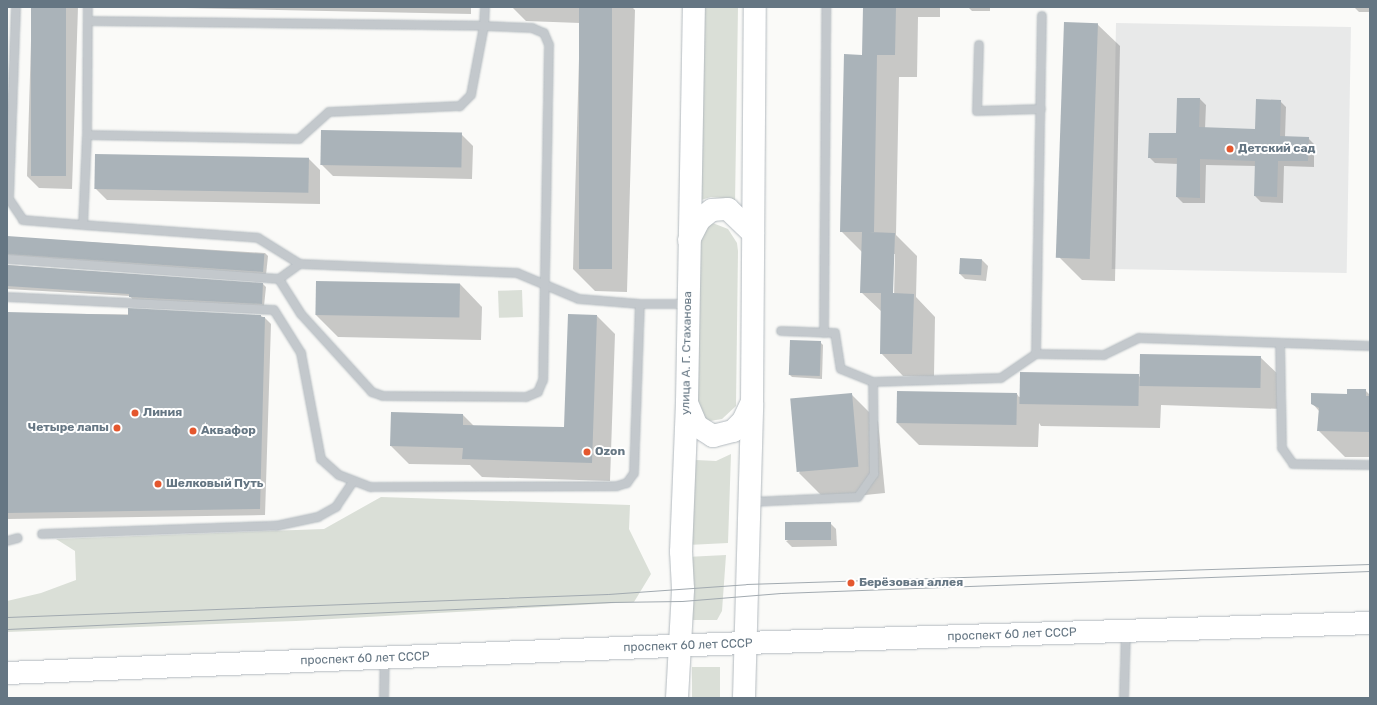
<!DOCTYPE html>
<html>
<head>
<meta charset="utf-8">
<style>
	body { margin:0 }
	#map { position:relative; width:1377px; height:705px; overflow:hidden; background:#fafaf8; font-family:Rubik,sans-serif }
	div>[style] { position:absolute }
	.built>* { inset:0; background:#e8e9e9; transform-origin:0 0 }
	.green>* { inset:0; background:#dadfd7; transform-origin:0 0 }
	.shadow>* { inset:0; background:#0003 }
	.building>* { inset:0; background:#aab3b9; transform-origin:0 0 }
	.roads { filter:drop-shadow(0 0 1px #b3babf) drop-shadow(0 0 1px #b3babf) }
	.lane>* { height:8px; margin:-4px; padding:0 4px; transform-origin:4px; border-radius:4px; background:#c3c8cc }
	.secondary>* { height:22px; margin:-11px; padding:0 11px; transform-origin:11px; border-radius:11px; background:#fff }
	.tram>* { height:1px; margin:-0.5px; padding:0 0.5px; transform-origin:0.5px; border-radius:0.5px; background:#a2aab0 }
	.dots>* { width:11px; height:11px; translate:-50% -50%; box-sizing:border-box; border:2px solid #fff; border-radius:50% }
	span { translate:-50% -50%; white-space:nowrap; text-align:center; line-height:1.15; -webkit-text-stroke:4px #fff; paint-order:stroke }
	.poi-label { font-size:12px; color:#657683; font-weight:700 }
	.left { translate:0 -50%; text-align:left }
	.right { translate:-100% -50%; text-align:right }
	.street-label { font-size:12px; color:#657683 }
	.frame { position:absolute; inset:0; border:8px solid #657683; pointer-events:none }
</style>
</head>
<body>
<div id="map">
	<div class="built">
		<div style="left:1116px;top:23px;width:235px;height:246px;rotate:1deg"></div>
	</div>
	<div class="green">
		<div style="clip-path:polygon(700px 7px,738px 7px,735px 204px,723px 198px,711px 197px,701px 200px)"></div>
		<div style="clip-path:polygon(710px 222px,728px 229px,737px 243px,738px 251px,736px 406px,722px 419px,710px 421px,703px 419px,693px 401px,693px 243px)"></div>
		<div style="left:522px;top:290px;width:27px;height:24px;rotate:88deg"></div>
		<div style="clip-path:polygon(731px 454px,728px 543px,688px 545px,691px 456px,696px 460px,716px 461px)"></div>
		<div style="clip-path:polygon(381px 497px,630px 505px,629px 529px,651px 574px,634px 602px,296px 621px,7px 632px,7px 601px,41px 593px,76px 580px,75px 551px,56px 539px,324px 529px)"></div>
		<div style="clip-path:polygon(726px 555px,722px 611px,717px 620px,693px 620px,688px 617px,686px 557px)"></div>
		<div style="left:720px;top:667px;width:31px;height:28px;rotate:90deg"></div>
	</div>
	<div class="shadow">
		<div style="clip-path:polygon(32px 7px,78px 7px,72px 189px,39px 188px,27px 176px)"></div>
		<div style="clip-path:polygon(137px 7px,471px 7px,471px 14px)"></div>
		<div style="clip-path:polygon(512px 7px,632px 7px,635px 10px,627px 292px,595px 291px,573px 269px,580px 23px,526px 21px)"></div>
		<div style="clip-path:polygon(evenodd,864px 7px,940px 7px,940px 17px,918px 17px,917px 77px,899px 77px,896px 235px,917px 256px,916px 297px,935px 317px,934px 376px,903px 376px,881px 353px,882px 312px,861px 292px,862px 252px,841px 231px,863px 56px,864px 7px,893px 254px,895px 254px,894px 298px,892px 298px,893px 254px)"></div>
		<div style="clip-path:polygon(968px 7px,990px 7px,990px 11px,972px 11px)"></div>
		<div style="clip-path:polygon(1354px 7px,1370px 7px,1370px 12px,1359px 12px)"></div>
		<div style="clip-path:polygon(1097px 24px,1120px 46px,1115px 281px,1082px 280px,1060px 258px)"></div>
		<div style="clip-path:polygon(1200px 99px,1206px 105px,1205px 129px,1256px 130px,1280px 101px,1286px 107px,1285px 137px,1308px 138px,1314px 144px,1314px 167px,1284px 166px,1283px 203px,1261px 202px,1255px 196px,1256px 166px,1206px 165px,1205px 203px,1183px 203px,1177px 197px,1178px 164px,1155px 163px,1149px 157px,1177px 135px)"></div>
		<div style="clip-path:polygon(461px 134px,473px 146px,472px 179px,333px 176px,321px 164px)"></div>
		<div style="clip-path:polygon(308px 158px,320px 170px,320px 204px,107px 200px,95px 188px)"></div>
		<div style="clip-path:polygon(7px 237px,265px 253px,268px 256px,266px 275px,7px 259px)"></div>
		<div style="clip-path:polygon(982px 260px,988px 266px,986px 281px,965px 279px,959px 273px)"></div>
		<div style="clip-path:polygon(7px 265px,263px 284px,266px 287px,264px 306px,133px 300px,130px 296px,7px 289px)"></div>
		<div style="clip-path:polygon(460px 284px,482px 307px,481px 340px,338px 337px,316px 315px)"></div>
		<div style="clip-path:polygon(7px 313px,261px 316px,265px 318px,271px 324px,265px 515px,8px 519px)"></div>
		<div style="clip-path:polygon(597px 316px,615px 334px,610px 481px,482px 477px,470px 465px,409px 464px,391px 446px,463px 415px,474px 426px,565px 428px)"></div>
		<div style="clip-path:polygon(820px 342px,823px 345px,822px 379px,792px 377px,790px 375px)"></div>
		<div style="clip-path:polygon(1260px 357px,1283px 379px,1282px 409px,1161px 405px,1160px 428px,1041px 426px,1039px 423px,1038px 447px,919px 445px,897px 423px,1017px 394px,1019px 397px,1138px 375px,1140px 377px)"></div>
		<div style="clip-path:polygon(1365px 390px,1370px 395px,1370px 457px,1345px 457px,1318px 430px,1319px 411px,1312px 403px)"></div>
		<div style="clip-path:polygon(851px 394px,878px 421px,885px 493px,825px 499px,799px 473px)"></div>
		<div style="clip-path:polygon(830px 523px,836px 529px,837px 546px,792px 547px,786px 541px)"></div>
	</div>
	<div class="building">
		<div style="left:31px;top:7px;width:35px;height:169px"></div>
		<div style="left:579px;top:7px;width:33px;height:262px"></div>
		<div style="clip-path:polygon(863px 7px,896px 7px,895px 55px,877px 55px,874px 232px,869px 232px,895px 233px,893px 293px,914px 294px,912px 354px,880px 354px,881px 293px,860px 293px,862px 232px,840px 232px,844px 54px,862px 55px)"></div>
		<div style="left:1064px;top:22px;width:34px;height:236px;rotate:2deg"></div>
		<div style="clip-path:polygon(1177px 98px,1200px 98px,1199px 127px,1255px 129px,1256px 99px,1281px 100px,1280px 136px,1309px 137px,1308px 161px,1278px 161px,1277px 197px,1254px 196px,1255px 161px,1200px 159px,1200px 198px,1176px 197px,1177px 158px,1148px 158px,1149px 133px,1176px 133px)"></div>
		<div style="left:321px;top:130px;width:141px;height:35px;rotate:1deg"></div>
		<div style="left:95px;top:154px;width:214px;height:35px;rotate:1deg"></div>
		<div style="left:7px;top:236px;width:258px;height:18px;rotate:4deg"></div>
		<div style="left:960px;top:258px;width:22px;height:16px;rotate:3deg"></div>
		<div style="clip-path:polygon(7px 265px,263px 283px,262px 304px,129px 297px,129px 294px,7px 286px)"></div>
		<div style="left:316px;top:281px;width:144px;height:34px;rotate:1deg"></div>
		<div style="clip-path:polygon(128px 308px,261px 315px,261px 317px,265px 317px,260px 509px,7px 513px,7px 312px,128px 315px)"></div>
		<div style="clip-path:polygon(568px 314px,597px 315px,592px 463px,462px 459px,463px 448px,390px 446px,391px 412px,463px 414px,463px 425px,564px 427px)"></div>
		<div style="left:790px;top:340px;width:31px;height:35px;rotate:2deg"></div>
		<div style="left:1140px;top:354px;width:121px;height:32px;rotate:1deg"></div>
		<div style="left:1020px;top:372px;width:119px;height:32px;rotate:1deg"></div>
		<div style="clip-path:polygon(1347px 389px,1366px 389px,1366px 396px,1370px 396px,1370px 432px,1317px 431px,1319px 408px,1311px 404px,1311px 393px,1347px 394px)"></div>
		<div style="left:897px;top:391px;width:120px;height:32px;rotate:1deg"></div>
		<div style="left:852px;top:393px;width:74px;height:62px;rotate:85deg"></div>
		<div style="left:831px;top:522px;width:18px;height:46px;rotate:90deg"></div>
	</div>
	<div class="roads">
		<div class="lane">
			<div style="left:16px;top:7px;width:192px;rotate:92.1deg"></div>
			<div style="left:9px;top:199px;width:25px;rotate:56deg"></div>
			<div style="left:23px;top:220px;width:60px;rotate:4.8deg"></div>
			<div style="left:485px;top:7px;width:19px;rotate:93deg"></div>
			<div style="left:484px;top:26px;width:70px;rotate:100.7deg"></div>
			<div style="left:471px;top:95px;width:16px;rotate:135deg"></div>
			<div style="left:460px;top:106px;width:131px;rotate:177.4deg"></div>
			<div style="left:329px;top:112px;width:40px;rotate:138deg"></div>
			<div style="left:299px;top:139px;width:212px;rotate:-178.9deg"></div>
			<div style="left:87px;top:135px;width:90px;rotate:92.5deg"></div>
			<div style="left:83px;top:225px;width:175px;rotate:4.2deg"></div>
			<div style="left:258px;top:238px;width:49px;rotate:31.8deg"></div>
			<div style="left:300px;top:264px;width:217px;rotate:2.4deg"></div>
			<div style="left:517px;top:273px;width:67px;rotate:22.8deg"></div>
			<div style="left:579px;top:299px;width:61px;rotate:4.7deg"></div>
			<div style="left:88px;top:21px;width:396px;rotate:0.7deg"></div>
			<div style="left:484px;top:26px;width:48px;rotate:2.4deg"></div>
			<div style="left:532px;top:28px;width:13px;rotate:23deg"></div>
			<div style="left:544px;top:33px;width:13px;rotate:67deg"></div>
			<div style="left:549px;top:45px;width:335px;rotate:91deg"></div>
			<div style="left:543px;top:380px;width:13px;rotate:113deg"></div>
			<div style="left:538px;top:392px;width:13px;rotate:157deg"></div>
			<div style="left:526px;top:397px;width:143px;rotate:-179.6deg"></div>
			<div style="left:383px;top:396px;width:12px;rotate:-160deg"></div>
			<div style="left:372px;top:392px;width:105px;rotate:-132.3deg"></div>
			<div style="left:301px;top:314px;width:41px;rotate:-122.2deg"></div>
			<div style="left:979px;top:45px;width:66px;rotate:91.7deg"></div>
			<div style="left:977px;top:111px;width:64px;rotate:-1.8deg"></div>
			<div style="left:87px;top:135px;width:128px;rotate:-89.6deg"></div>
			<div style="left:7px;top:259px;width:273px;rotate:4.2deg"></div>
			<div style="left:279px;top:279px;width:26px;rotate:-36deg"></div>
			<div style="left:7px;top:297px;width:267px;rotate:2.8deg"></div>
			<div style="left:274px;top:310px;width:51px;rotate:57.9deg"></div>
			<div style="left:301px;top:353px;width:108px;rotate:79.3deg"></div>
			<div style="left:321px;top:459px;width:24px;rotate:42deg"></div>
			<div style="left:339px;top:475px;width:34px;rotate:21deg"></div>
			<div style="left:371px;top:487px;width:246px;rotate:-0.2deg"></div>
			<div style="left:617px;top:486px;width:10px;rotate:-17deg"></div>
			<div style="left:627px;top:483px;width:12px;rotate:-55deg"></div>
			<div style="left:634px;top:473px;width:169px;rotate:-88deg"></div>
			<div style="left:640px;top:304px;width:48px"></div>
			<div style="left:781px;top:331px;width:54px;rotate:2.1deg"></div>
			<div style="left:835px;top:333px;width:36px;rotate:81deg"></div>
			<div style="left:841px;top:369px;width:35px;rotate:22deg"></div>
			<div style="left:824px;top:333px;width:326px;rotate:-89.6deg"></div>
			<div style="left:1280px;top:343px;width:105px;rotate:88.9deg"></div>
			<div style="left:1282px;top:448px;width:19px;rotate:55deg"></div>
			<div style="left:1293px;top:464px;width:77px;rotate:0.7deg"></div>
			<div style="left:1036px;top:354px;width:338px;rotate:-89deg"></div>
			<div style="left:751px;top:502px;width:107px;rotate:-2.7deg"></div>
			<div style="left:858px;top:497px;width:28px;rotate:-55deg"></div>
			<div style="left:874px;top:474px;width:92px;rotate:-90.6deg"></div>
			<div style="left:873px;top:382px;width:128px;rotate:-1.8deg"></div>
			<div style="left:1001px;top:378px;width:42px;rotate:-34.4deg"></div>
			<div style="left:1036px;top:354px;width:68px;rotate:0.8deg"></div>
			<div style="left:1104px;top:355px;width:39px;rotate:-26deg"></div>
			<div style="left:1139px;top:338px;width:231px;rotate:2deg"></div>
			<div style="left:42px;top:534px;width:234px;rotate:-2deg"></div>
			<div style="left:276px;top:526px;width:43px;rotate:-12.1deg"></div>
			<div style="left:318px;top:517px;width:21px;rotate:-29deg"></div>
			<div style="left:336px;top:507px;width:30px;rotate:-56deg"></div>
			<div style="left:7px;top:541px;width:11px;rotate:-15deg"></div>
			<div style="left:384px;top:698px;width:39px;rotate:-89deg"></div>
			<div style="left:1124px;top:698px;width:67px;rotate:-88.3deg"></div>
		</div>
		<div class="secondary">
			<div style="left:689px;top:240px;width:22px;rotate:-63deg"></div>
			<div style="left:699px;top:220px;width:16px;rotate:-38deg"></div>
			<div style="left:712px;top:210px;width:16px;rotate:-4deg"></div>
			<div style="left:728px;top:209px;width:35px;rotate:44deg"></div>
			<div style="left:687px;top:403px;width:25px;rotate:67deg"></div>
			<div style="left:697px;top:426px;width:19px;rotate:32deg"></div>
			<div style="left:713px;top:436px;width:21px;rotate:-14deg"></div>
			<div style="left:733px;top:431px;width:14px;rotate:-45deg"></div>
			<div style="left:743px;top:421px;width:19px;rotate:-65deg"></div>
			<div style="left:7px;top:673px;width:739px;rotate:-2.33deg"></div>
			<div style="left:745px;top:643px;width:625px;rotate:-1.83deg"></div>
			<div style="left:677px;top:698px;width:109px;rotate:-86.8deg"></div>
			<div style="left:683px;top:589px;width:37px;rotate:-93deg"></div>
			<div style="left:681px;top:552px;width:150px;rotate:-87.7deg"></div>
			<div style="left:687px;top:402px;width:395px;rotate:-89deg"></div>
			<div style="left:744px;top:698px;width:295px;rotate:-88.4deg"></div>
			<div style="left:752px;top:403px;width:396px;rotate:-89.6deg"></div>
		</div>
	</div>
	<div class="tram">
		<div style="left:7px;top:617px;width:601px;rotate:-2.19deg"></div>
		<div style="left:608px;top:594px;width:138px;rotate:-4.1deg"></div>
		<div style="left:746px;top:584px;width:624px;rotate:-1.84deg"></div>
		<div style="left:7px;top:629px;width:604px;rotate:-2.56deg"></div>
		<div style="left:610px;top:602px;width:72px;rotate:-0.8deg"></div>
		<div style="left:682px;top:601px;width:99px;rotate:-4.6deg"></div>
		<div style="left:781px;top:593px;width:589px;rotate:-2.14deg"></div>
	</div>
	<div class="dots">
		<div style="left:1230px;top:149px;background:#e4572e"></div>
		<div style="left:135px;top:413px;background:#e4572e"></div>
		<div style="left:117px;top:428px;background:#e4572e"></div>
		<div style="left:193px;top:431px;background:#e4572e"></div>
		<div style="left:587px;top:452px;background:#e4572e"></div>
		<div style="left:158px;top:484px;background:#e4572e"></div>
		<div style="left:851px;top:583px;background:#e4572e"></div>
	</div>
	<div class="poi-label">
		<span class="left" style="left:1238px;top:149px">Детский сад</span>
		<span class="left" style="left:143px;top:413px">Линия</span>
		<span class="right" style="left:109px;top:428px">Четыре лапы</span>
		<span class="left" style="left:201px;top:431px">Аквафор</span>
		<span class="left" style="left:595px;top:452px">Ozon</span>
		<span class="left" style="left:166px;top:484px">Шелковый Путь</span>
		<span class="left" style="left:859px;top:583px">Берёзовая аллея</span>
	</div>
	<div class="street-label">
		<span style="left:687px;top:353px;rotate:-89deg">улица А. Г. Стаханова</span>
		<span style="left:1012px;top:635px;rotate:-2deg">проспект 60 лет СССР</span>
		<span style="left:688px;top:646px;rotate:-2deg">проспект 60 лет СССР</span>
		<span style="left:365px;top:659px;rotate:-2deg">проспект 60 лет СССР</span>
	</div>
	<div class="frame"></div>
</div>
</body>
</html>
